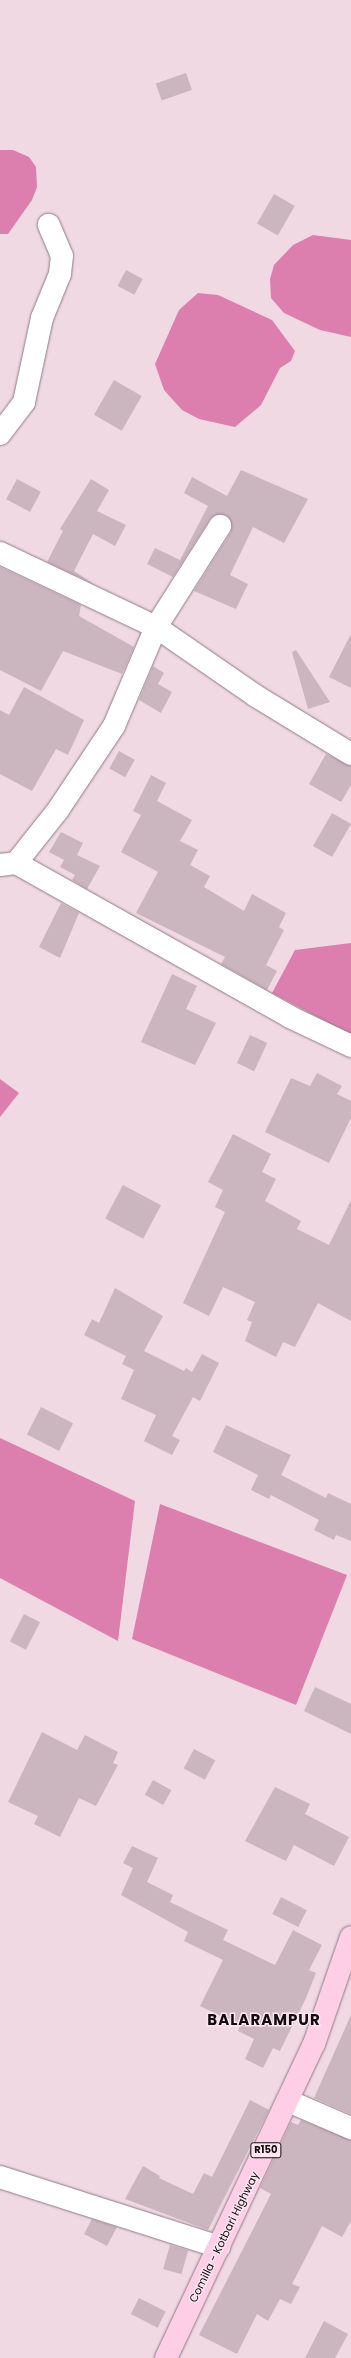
<!DOCTYPE html>
<html>
<head>
<meta charset="utf-8">
<style>
	body { margin:0 }
	#map { position:relative; width:351px; height:2358px; overflow:hidden; background:#f0d9e3; font-family:Poppins,sans-serif }
	div>[style] { position:absolute }
	.water>* { inset:0; background:#dc7faf }
	.building>* { inset:0; background:#cbb5bf; transform-origin:0 0 }
	.roads { filter:drop-shadow(0 0 1px #8f7a84) drop-shadow(0 0 1px #8f7a84) }
	.minor>* { height:22px; margin:-11px; padding:0 11px; transform-origin:11px; border-radius:11px; background:#fff }
	.major>* { height:22px; margin:-11px; padding:0 11px; transform-origin:11px; border-radius:11px; background:#fecee6 }
	span { translate:-50% -50%; white-space:nowrap; text-align:center; line-height:1.15; -webkit-text-stroke:3px #fde6f0; paint-order:stroke }
	.shield-label span { padding:1px 3px; background:#fde6f0; border:1px solid; border-radius:3px; -webkit-text-stroke-width:0 }
	.shield-label { font-size:10px; color:#130c0f; font-weight:700 }
	.street-label { font-size:11px; color:#130c0f }
	.district-label { font-size:15px; color:#130c0f; font-weight:700; letter-spacing:1px }
</style>
</head>
<body>
<div id="map">
	<div class="water">
		<div style="clip-path:polygon(0 150px,13px 150px,29px 157px,36px 167px,37px 187px,32px 200px,8px 234px,0 234px)"></div>
		<div style="clip-path:polygon(313px 235px,351px 240px,351px 337px,320px 330px,284px 313px,271px 298px,270px 279px,274px 265px,293px 245px)"></div>
		<div style="clip-path:polygon(198px 293px,218px 295px,272px 320px,295px 351px,291px 361px,280px 368px,261px 405px,235px 427px,199px 419px,182px 410px,164px 390px,155px 364px,179px 310px)"></div>
		<div style="clip-path:polygon(351px 943px,351px 1035px,272px 993px,295px 950px)"></div>
		<div style="clip-path:polygon(0 1079px,19px 1093px,0 1117px)"></div>
		<div style="clip-path:polygon(0 1438px,135px 1501px,118px 1641px,0 1578px)"></div>
		<div style="clip-path:polygon(160px 1504px,347px 1575px,296px 1705px,132px 1639px)"></div>
	</div>
	<div class="building">
		<div style="left:186px;top:73px;width:18px;height:32px;rotate:71deg"></div>
		<div style="left:274px;top:194px;width:24px;height:34px;rotate:30deg"></div>
		<div style="left:126px;top:270px;width:19px;height:18px;rotate:28deg"></div>
		<div style="left:114px;top:380px;width:32px;height:40px;rotate:30deg"></div>
		<div style="clip-path:polygon(241px 470px,308px 499px,284px 543px,253px 527px,230px 575px,248px 584px,236px 609px,194px 591px,231px 532px,231px 521px,226px 515px,215px 515px,210px 519px,173px 577px,147px 564px,155px 548px,180px 560px,208px 506px,184px 493px,192px 477px,227px 496px)"></div>
		<div style="left:17px;top:479px;width:27px;height:23px;rotate:28deg"></div>
		<div style="clip-path:polygon(91px 479px,109px 490px,97px 511px,126px 525px,115px 546px,93px 534px,74px 571px,94px 584px,47px 562px,63px 531px,60px 529px)"></div>
		<div style="clip-path:polygon(0 567px,81px 605px,79px 616px,134px 647px,122px 674px,63px 651px,41px 691px,0 670px)"></div>
		<div style="clip-path:polygon(351px 634px,351px 688px,329px 677px)"></div>
		<div style="clip-path:polygon(296px 650px,330px 702px,308px 709px,292px 652px)"></div>
		<div style="clip-path:polygon(153px 666px,164px 673px,158px 684px,172px 692px,161px 713px,139px 700px)"></div>
		<div style="clip-path:polygon(24px 687px,84px 720px,68px 755px,56px 749px,32px 791px,0 774px,0 710px,9px 715px)"></div>
		<div style="left:119px;top:751px;width:18px;height:20px;rotate:29deg"></div>
		<div style="clip-path:polygon(326px 754px,351px 766px,351px 785px,341px 802px,309px 784px)"></div>
		<div style="clip-path:polygon(151px 775px,166px 783px,157px 801px,192px 820px,180px 841px,198px 850px,190px 865px,210px 876px,204px 887px,244px 911px,252px 894px,286px 913px,279px 927px,284px 930px,266px 965px,277px 971px,267px 990px,221px 964px,225px 957px,136px 913px,158px 872px,121px 852px,141px 815px,133px 811px)"></div>
		<div style="left:332px;top:813px;width:22px;height:38px;rotate:30deg"></div>
		<div style="clip-path:polygon(61px 832px,83px 843px,77px 855px,100px 866px,87px 889px,72px 880px,75px 875px,60px 867px,64px 860px,49px 852px)"></div>
		<div style="clip-path:polygon(61px 903px,79px 913px,60px 958px,39px 947px)"></div>
		<div style="clip-path:polygon(172px 974px,197px 986px,186px 1009px,216px 1023px,195px 1065px,141px 1042px)"></div>
		<div style="left:250px;top:1035px;width:19px;height:31px;rotate:25deg"></div>
		<div style="clip-path:polygon(317px 1073px,342px 1086px,337px 1094px,351px 1101px,351px 1118px,329px 1163px,265px 1132px,291px 1078px,310px 1086px)"></div>
		<div style="clip-path:polygon(233px 1134px,271px 1154px,262px 1172px,276px 1179px,265px 1201px,301px 1221px,297px 1229px,329px 1245px,351px 1200px,351px 1321px,318px 1303px,295px 1347px,283px 1342px,276px 1357px,245px 1341px,252px 1322px,247px 1320px,255px 1302px,223px 1287px,209px 1316px,183px 1303px,225px 1212px,215px 1207px,223px 1190px,208px 1182px)"></div>
		<div style="left:123px;top:1185px;width:43px;height:38px;rotate:28deg"></div>
		<div style="clip-path:polygon(115px 1288px,163px 1316px,144px 1351px,184px 1371px,186px 1368px,192px 1372px,202px 1354px,219px 1363px,200px 1401px,193px 1397px,172px 1436px,180px 1440px,172px 1455px,144px 1441px,156px 1415px,121px 1399px,134px 1370px,122px 1364px,126px 1356px,84px 1335px,92px 1319px,99px 1323px)"></div>
		<div style="left:41px;top:1407px;width:36px;height:31px;rotate:27deg"></div>
		<div style="clip-path:polygon(226px 1425px,291px 1455px,281px 1475px,326px 1498px,328px 1493px,351px 1504px,351px 1541px,336px 1535px,334px 1540px,314px 1530px,319px 1520px,271px 1495px,269px 1499px,251px 1490px,258px 1475px,213px 1452px)"></div>
		<div style="left:24px;top:1614px;width:18px;height:31px;rotate:27deg"></div>
		<div style="clip-path:polygon(315px 1687px,351px 1704px,351px 1734px,304px 1711px)"></div>
		<div style="clip-path:polygon(42px 1732px,77px 1750px,85px 1735px,118px 1752px,113px 1763px,118px 1765px,96px 1806px,79px 1798px,60px 1837px,34px 1824px,38px 1816px,8px 1802px)"></div>
		<div style="left:194px;top:1749px;width:24px;height:22px;rotate:28deg"></div>
		<div style="left:153px;top:1780px;width:21px;height:17px;rotate:29deg"></div>
		<div style="clip-path:polygon(275px 1787px,310px 1804px,305px 1814px,349px 1837px,334px 1866px,294px 1845px,286px 1861px,245px 1841px)"></div>
		<div style="clip-path:polygon(132px 1846px,158px 1858px,147px 1882px,173px 1895px,170px 1902px,228px 1930px,223px 1940px,275px 1965px,293px 1930px,322px 1945px,309px 1970px,316px 1973px,306px 1998px,280px 2051px,273px 2048px,263px 2068px,245px 2059px,254px 2039px,238px 2031px,240px 2025px,200px 2006px,223px 1960px,184px 1941px,188px 1932px,121px 1895px,133px 1868px,123px 1863px)"></div>
		<div style="left:281px;top:1897px;width:29px;height:19px;rotate:27deg"></div>
		<div style="clip-path:polygon(351px 2015px,351px 2114px,314px 2098px)"></div>
		<div style="clip-path:polygon(250px 2100px,269px 2110px,208px 2230px,125px 2199px,143px 2166px,160px 2176px,159px 2178px,193px 2194px,204px 2173px,212px 2177px)"></div>
		<div style="clip-path:polygon(301px 2120px,351px 2140px,351px 2221px,342px 2237px,322px 2226px,292px 2284px,300px 2287px,291px 2304px,280px 2299px,268px 2321px,257px 2314px,237px 2354px,199px 2335px,271px 2194px,260px 2188px,291px 2122px,298px 2125px)"></div>
		<div style="clip-path:polygon(92px 2219px,117px 2227px,107px 2246px,84px 2234px)"></div>
		<div style="left:170px;top:2245px;width:19px;height:25px;rotate:16deg"></div>
		<div style="left:139px;top:2298px;width:30px;height:18px;rotate:27deg"></div>
		<div style="clip-path:polygon(324px 2321px,348px 2334px,335px 2358px,305px 2358px)"></div>
	</div>
	<div class="roads">
		<div class="minor">
			<div style="left:0;top:434px;width:40px;rotate:-53deg"></div>
			<div style="left:24px;top:402px;width:86px;rotate:-77.9deg"></div>
			<div style="left:42px;top:318px;width:48px;rotate:-67.8deg"></div>
			<div style="left:60px;top:274px;width:18px;rotate:-84deg"></div>
			<div style="left:62px;top:256px;width:34px;rotate:-113deg"></div>
			<div style="left:0;top:553px;width:173px;rotate:25.4deg"></div>
			<div style="left:156px;top:627px;width:121px;rotate:34.6deg"></div>
			<div style="left:256px;top:696px;width:111px;rotate:31.4deg"></div>
			<div style="left:16px;top:863px;width:314px;rotate:29.3deg"></div>
			<div style="left:290px;top:1017px;width:68px;rotate:25.4deg"></div>
			<div style="left:0;top:865px;width:16px;rotate:-7deg"></div>
			<div style="left:16px;top:863px;width:68px;rotate:-51.6deg"></div>
			<div style="left:58px;top:810px;width:101px;rotate:-56.3deg"></div>
			<div style="left:114px;top:726px;width:108px;rotate:-67deg"></div>
			<div style="left:156px;top:627px;width:120px;rotate:-57.6deg"></div>
			<div style="left:288px;top:2101px;width:69px;rotate:23.2deg"></div>
			<div style="left:0;top:2177px;width:230px;rotate:17.7deg"></div>
		</div>
		<div class="major">
			<div style="left:166px;top:2358px;width:347px;rotate:-64.8deg"></div>
			<div style="left:314px;top:2044px;width:113px;rotate:-70.9deg"></div>
		</div>
	</div>
	<div class="shield-label">
		<span style="left:266px;top:2150px">R150</span>
	</div>
	<div class="street-label">
		<span style="left:224px;top:2237px;rotate:-64deg">Comilla - Kotbari Highway</span>
	</div>
	<div class="district-label">
		<span style="left:264px;top:2020px">BALARAMPUR</span>
	</div>
</div>
</body>
</html>
